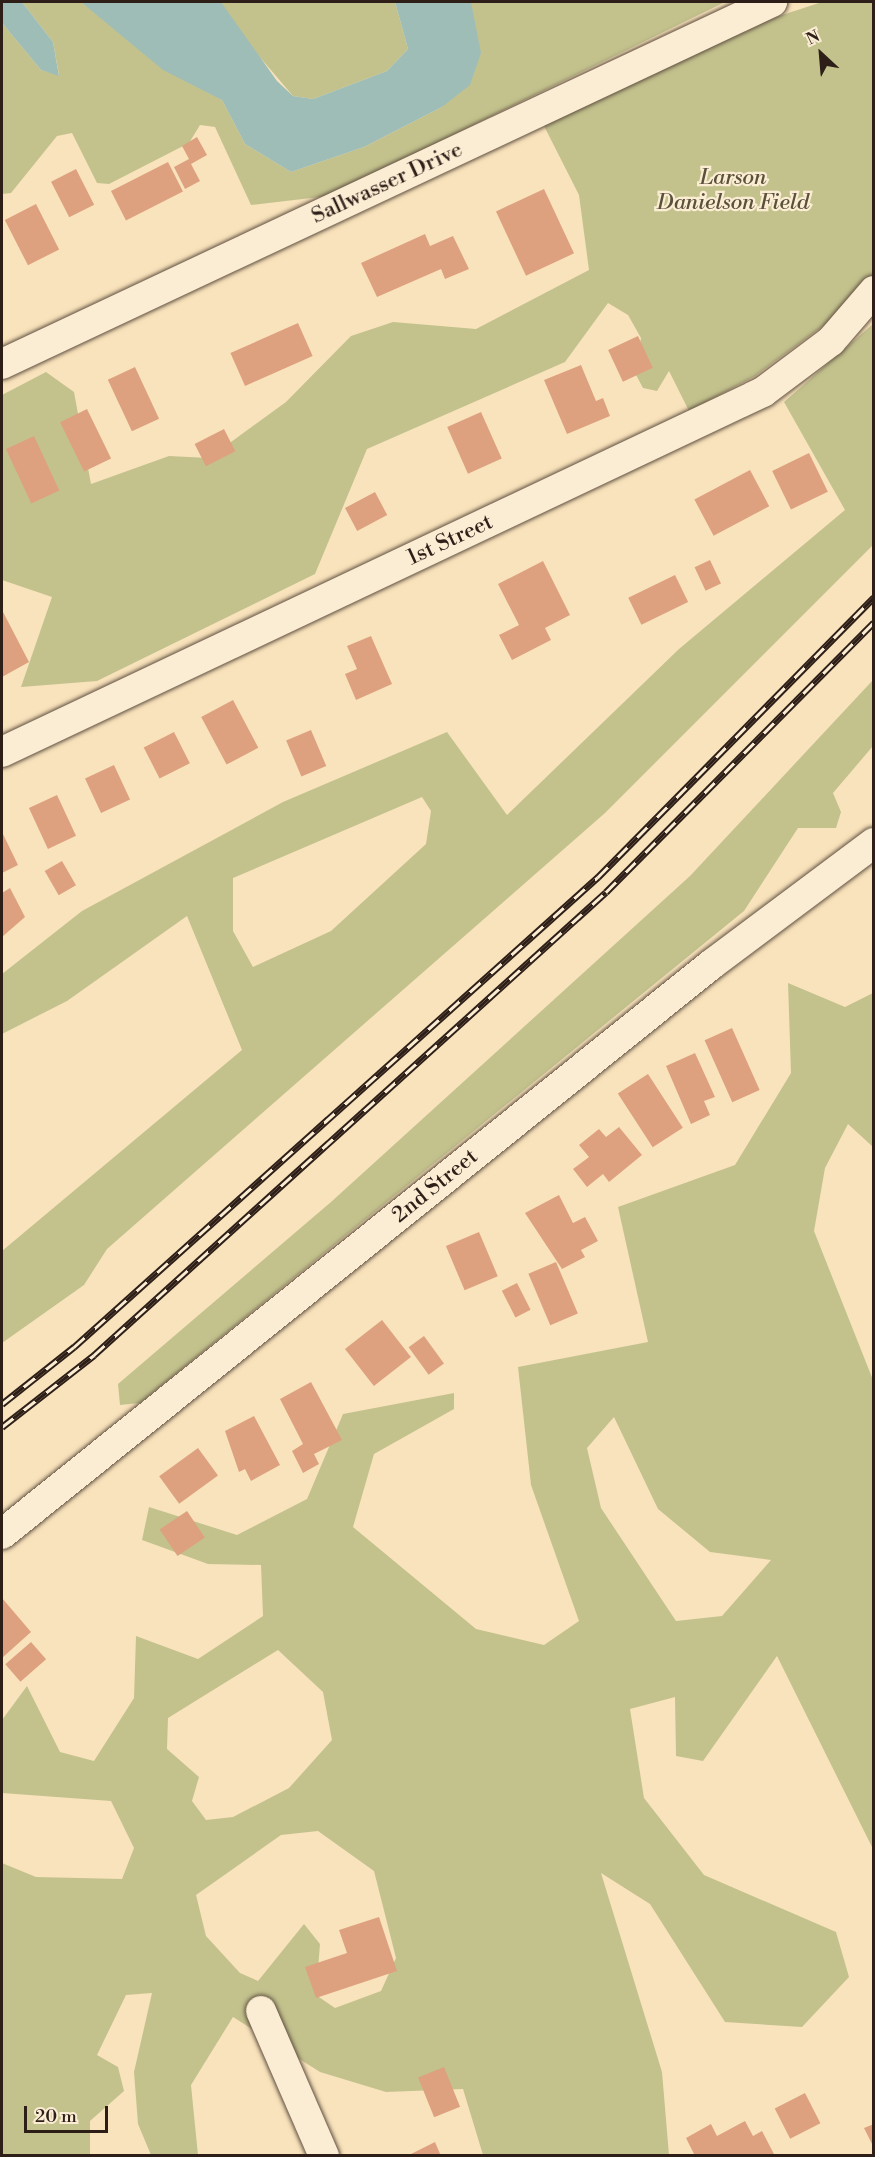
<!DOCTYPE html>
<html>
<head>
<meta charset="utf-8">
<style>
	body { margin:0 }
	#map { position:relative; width:875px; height:2157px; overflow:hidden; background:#f9e3bc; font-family:"Libre Bodoni",serif }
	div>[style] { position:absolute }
	.green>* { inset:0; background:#c3c28d }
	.water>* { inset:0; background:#9fbdb7 }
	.building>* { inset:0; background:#dea17f; transform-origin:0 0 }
	.roads { filter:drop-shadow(0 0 2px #605041) drop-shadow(0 0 2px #605041) }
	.street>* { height:30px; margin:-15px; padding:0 15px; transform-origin:15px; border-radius:15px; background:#fbedd3 }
	.rail>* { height:7px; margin-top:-3.5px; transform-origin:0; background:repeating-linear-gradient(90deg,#fbedd3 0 14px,#2d1f18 0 28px); box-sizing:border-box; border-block:2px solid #2d1f18 }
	span { translate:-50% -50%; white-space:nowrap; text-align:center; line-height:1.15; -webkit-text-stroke:4.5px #fbedd3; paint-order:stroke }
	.park-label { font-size:22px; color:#5a503b; font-style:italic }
	.street-label { font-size:22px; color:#2d1f18 }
	.frame { position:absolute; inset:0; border:3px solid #2d1f18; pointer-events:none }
	.north { position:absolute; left:791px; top:24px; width:60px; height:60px; -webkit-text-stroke:4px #fbedd3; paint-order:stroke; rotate:334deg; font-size:16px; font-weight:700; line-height:24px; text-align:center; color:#2d1f18 }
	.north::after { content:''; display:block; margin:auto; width:21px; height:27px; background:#2d1f18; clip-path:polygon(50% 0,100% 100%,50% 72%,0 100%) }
	.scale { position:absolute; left:24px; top:2106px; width:84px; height:27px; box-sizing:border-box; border:3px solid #2d1f18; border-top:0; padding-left:8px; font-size:18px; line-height:21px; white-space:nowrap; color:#2d1f18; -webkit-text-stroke:4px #fbedd3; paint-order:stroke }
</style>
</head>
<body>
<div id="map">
	<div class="green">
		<div style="clip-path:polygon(22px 2px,81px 2px,222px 100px,245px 144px,291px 172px,364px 147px,442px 107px,471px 2px,725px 2px,328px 196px,251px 205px,215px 127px,200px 125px,189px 143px,109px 184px,97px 183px,72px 133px,57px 136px,11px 193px,2px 194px,2px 23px,41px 70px,59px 75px,53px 42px)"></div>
		<div style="clip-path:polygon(221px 2px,395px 2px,408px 49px,387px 71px,313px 99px,293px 96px,235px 28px)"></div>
		<div style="clip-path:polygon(822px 2px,873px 2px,873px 276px,846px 309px,755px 376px,689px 411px,669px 371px,657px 391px,643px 388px,635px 373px,641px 338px,628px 315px,608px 303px,565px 362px,367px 449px,315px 574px,97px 681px,21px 687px,52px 597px,2px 580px,2px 395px,46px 372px,74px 392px,91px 484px,169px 456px,209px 458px,286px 402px,351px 336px,393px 322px,476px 329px,589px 270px,579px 195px,543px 124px,773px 18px)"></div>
		<div style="clip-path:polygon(evenodd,873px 324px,873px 545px,605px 813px,107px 1249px,84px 1285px,2px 1343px,2px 1251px,242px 1050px,187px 916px,67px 1001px,2px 1034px,2px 974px,82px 911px,283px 802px,447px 732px,507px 815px,679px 649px,845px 510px,784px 402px,873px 324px,422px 797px,431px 811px,426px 844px,331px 931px,253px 967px,233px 931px,233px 878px,422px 797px)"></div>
		<div style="clip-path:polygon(873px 680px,873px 746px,833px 793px,841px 812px,836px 828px,798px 828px,744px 911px,140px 1403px,120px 1405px,118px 1384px,331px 1202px,690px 876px)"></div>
		<div style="clip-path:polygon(evenodd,788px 983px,845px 1007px,873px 993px,873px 1147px,848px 1124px,825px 1168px,814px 1231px,873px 1380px,873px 1849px,777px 1656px,703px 1761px,676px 1756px,675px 1697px,630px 1709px,644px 1798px,704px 1875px,836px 1932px,849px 1977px,802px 2027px,725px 2022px,650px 1904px,601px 1873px,662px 2072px,669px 2155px,483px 2155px,463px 2089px,386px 2092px,320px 2072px,233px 2017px,191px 2085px,198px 2155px,151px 2155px,138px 2124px,134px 2072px,152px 1993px,126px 1995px,97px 2055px,118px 2067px,124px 2091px,90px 2121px,90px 2155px,2px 2155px,2px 1863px,36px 1877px,122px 1879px,134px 1848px,111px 1801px,2px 1793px,2px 1720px,27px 1686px,60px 1752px,94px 1761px,134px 1698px,136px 1636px,198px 1659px,263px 1616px,261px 1565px,208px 1564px,142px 1540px,149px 1507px,237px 1535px,307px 1499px,343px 1414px,454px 1393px,454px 1409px,374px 1454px,353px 1527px,476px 1629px,544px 1645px,579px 1621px,531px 1485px,518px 1367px,648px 1342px,618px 1207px,735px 1165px,791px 1073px,788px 983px,614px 1417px,658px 1509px,710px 1552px,771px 1560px,722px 1616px,676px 1621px,601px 1508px,587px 1448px,614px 1417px,788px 983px,278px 1650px,323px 1692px,332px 1740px,289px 1788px,233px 1817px,206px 1820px,192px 1801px,199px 1777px,167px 1749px,168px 1718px,278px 1650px,788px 983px,318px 1831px,374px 1871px,396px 1958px,381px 1991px,335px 2008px,316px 1995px,320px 1944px,304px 1924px,258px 1981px,240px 1973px,206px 1936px,196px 1895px,281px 1835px,318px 1831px)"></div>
	</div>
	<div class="water">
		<div style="clip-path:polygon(2px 2px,22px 2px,53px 42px,59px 76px,41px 70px,2px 23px)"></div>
		<div style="clip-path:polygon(81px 2px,221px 2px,277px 81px,293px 96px,313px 99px,387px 71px,408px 49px,395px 2px,471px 2px,481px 53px,470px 85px,442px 107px,364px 147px,291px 172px,245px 144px,222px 100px,163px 70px)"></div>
	</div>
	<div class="building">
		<div style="clip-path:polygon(197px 137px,207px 155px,191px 164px,200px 181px,185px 189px,174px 167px,189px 159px,182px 146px)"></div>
		<div style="left:168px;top:162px;width:33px;height:64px;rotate:63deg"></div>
		<div style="left:76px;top:169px;width:40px;height:28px;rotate:63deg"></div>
		<div style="left:544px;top:189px;width:71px;height:53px;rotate:65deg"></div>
		<div style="left:36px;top:204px;width:51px;height:35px;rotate:63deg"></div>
		<div style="clip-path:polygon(425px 234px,430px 246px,453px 236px,469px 269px,445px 279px,441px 269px,377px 297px,361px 263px)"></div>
		<div style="left:298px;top:323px;width:36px;height:74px;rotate:66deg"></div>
		<div style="left:638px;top:336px;width:35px;height:33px;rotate:65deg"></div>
		<div style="clip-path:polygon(581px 365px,596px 401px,603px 398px,610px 416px,567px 434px,544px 380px)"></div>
		<div style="left:135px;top:367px;width:57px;height:30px;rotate:65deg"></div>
		<div style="left:87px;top:409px;width:55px;height:30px;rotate:64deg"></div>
		<div style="left:481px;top:412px;width:51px;height:37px;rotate:66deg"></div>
		<div style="left:224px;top:429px;width:25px;height:33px;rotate:63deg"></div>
		<div style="left:34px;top:436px;width:60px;height:31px;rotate:65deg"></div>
		<div style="left:809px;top:453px;width:43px;height:41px;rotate:64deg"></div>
		<div style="left:750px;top:470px;width:41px;height:63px;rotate:62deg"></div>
		<div style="left:375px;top:492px;width:26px;height:34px;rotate:62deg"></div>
		<div style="left:710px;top:560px;width:26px;height:17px;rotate:65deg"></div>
		<div style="clip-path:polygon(543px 561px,570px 615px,545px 628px,551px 640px,512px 660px,499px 635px,519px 625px,498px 584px)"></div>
		<div style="left:675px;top:575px;width:30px;height:52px;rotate:64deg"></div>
		<div style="clip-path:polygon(2px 610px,29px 662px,2px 677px)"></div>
		<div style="clip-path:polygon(371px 636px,392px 684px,356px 700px,345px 674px,357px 669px,347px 646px)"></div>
		<div style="left:233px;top:700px;width:54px;height:36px;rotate:62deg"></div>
		<div style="left:311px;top:730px;width:39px;height:27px;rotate:67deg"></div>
		<div style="left:174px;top:732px;width:35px;height:34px;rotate:63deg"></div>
		<div style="left:114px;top:765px;width:38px;height:32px;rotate:65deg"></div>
		<div style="left:57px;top:795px;width:45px;height:31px;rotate:65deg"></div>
		<div style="clip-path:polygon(2px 832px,18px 865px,2px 873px)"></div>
		<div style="left:62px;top:861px;width:28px;height:20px;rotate:60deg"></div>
		<div style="clip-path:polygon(10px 888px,25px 917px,2px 937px,2px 893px)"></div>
		<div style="left:732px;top:1028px;width:68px;height:30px;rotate:66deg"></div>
		<div style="clip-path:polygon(695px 1053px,715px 1097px,704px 1101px,710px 1115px,691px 1124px,666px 1066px)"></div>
		<div style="left:648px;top:1074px;width:64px;height:36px;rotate:57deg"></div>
		<div style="clip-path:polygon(619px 1127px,642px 1155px,609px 1182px,603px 1174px,587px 1187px,573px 1169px,589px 1157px,579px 1145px,599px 1129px,606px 1137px)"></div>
		<div style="clip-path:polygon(559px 1195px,573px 1223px,585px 1217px,598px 1241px,581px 1250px,585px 1257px,562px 1269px,525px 1213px)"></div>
		<div style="left:479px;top:1232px;width:48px;height:36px;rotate:67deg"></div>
		<div style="left:556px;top:1262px;width:56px;height:30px;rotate:67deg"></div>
		<div style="left:517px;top:1283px;width:30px;height:17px;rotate:63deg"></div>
		<div style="left:382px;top:1320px;width:47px;height:47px;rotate:52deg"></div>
		<div style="left:424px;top:1336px;width:34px;height:19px;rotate:54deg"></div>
		<div style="clip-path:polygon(311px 1382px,342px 1440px,314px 1454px,319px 1464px,303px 1473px,292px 1451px,303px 1444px,280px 1399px)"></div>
		<div style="clip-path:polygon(254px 1416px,280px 1465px,251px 1481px,245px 1469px,239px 1472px,225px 1431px)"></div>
		<div style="left:198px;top:1448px;width:34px;height:48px;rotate:54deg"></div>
		<div style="left:187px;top:1511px;width:32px;height:33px;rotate:56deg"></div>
		<div style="clip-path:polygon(2px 1598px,31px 1632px,2px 1658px)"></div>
		<div style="left:31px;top:1642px;width:23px;height:34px;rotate:49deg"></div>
		<div style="clip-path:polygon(379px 1917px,397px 1971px,316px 1998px,305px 1967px,347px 1953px,339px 1930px)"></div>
		<div style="left:444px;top:2067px;width:43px;height:28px;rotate:68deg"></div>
		<div style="left:805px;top:2093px;width:34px;height:34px;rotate:63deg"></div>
		<div style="clip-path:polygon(745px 2121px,753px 2136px,762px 2131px,775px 2156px,695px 2156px,686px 2138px,711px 2124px,717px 2136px)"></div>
		<div style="clip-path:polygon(874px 2124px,874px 2148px,864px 2128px)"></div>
		<div style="clip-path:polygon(435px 2142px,441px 2156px,407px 2156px)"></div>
	</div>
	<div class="roads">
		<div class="street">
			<div style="left:2px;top:364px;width:851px;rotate:-25.18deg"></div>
			<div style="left:2px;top:752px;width:842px;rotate:-25.32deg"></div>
			<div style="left:763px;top:392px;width:85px;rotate:-36.9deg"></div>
			<div style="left:831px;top:341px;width:66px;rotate:-49.3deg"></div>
			<div style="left:2px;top:1534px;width:910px;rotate:-38.76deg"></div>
			<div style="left:712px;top:964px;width:202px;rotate:-36.8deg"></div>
			<div style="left:261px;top:2011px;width:158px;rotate:66.5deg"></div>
		</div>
	</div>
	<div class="rail">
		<div style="left:2px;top:1404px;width:92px;rotate:-38.4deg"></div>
		<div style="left:74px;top:1347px;width:704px;rotate:-41.89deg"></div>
		<div style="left:598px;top:877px;width:393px;rotate:-45.4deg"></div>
		<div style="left:2px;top:1427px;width:117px;rotate:-38deg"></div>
		<div style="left:94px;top:1355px;width:690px;rotate:-42.12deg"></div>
		<div style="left:606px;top:892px;width:380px;rotate:-45.2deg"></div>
	</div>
	<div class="park-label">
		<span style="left:733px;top:190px">Larson<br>Danielson Field</span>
	</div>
	<div class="street-label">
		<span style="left:387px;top:183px;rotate:-25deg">Sallwasser Drive</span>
		<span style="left:450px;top:540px;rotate:-25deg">1st Street</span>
		<span style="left:435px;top:1186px;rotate:-39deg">2nd Street</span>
	</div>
	<div class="frame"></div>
	<div class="north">N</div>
	<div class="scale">20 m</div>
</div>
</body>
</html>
